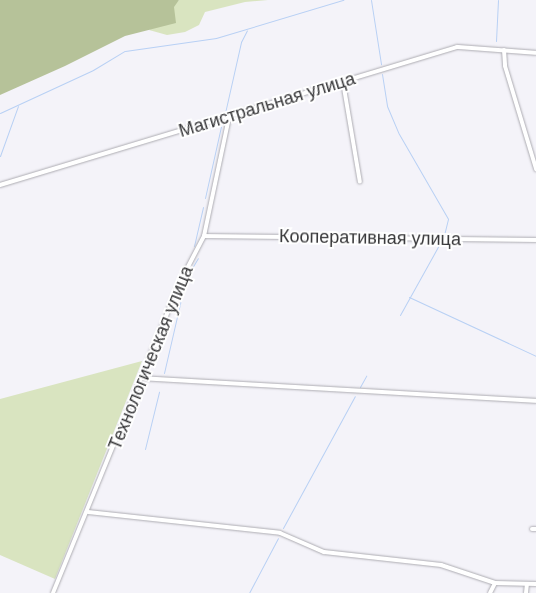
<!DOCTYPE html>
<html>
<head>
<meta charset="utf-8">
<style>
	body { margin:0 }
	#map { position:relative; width:536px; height:593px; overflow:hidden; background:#f4f3f9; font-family:Arial,sans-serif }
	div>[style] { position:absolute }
	.green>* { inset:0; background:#d9e4c0 }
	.forest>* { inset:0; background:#b6c299 }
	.stream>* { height:1px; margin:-0.5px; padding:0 0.5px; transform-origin:0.5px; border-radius:0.5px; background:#b8d0f4 }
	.roads { filter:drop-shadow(0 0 1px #adacb2) drop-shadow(0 0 1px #adacb2) }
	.minor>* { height:4px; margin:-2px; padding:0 2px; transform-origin:2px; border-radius:2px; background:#fff }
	span { translate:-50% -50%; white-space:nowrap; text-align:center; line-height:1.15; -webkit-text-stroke:4px #fff; paint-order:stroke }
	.street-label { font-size:18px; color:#373739 }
</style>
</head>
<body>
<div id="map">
	<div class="green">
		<div style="clip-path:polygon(179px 0,268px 0,245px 2px,205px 12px,199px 25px,185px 32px,167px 35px,149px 30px)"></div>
		<div style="clip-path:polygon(142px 361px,55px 579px,0 555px,0 399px)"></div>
	</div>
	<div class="forest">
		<div style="clip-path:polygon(0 0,179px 0,174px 7px,176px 23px,125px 36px,65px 66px,0 95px)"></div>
	</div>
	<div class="stream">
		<div style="left:371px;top:0;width:65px;rotate:81.1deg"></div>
		<div style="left:496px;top:41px;width:41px;rotate:-87.2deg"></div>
		<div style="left:382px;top:74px;width:32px;rotate:81deg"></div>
		<div style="left:387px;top:106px;width:30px;rotate:67deg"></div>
		<div style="left:399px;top:134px;width:98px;rotate:60deg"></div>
		<div style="left:448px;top:219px;width:16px;rotate:104deg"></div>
		<div style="left:0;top:113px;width:102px;rotate:-24.8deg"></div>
		<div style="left:93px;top:70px;width:37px;rotate:-31deg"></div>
		<div style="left:125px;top:51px;width:92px;rotate:-8.1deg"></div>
		<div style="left:216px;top:38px;width:133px;rotate:-16.7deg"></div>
		<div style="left:225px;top:113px;width:73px;rotate:-77.3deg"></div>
		<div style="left:241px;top:42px;width:13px;rotate:-63deg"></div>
		<div style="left:0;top:156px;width:53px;rotate:-70.2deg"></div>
		<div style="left:205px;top:198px;width:78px;rotate:-77.4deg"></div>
		<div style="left:194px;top:246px;width:40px;rotate:-77deg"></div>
		<div style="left:409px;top:297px;width:140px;rotate:24.9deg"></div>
		<div style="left:400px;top:315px;width:82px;rotate:-60.9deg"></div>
		<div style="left:164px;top:373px;width:98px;rotate:-77deg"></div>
		<div style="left:186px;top:278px;width:23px;rotate:-59deg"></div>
		<div style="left:360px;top:387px;width:13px;rotate:-61deg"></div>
		<div style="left:145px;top:449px;width:59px;rotate:-76.2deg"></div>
		<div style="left:283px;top:528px;width:150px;rotate:-61.4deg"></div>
		<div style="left:249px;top:593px;width:62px;rotate:-62.2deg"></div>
	</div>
	<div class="roads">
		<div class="minor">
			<div style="left:504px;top:50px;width:16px;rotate:86deg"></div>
			<div style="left:505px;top:66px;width:108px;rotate:73.2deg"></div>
			<div style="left:343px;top:82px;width:101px;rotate:80.4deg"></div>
			<div style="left:0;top:185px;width:477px;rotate:-16.8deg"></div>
			<div style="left:457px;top:47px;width:79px;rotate:4.3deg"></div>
			<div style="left:204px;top:236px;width:332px;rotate:0.7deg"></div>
			<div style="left:141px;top:378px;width:396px;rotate:3.3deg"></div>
			<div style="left:88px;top:512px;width:193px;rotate:6.2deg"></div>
			<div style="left:280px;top:533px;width:48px;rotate:23.4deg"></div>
			<div style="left:324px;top:552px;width:118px;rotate:6.3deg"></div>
			<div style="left:441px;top:565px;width:57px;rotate:18.4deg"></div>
			<div style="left:532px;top:529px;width:4px"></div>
			<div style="left:495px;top:583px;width:41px;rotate:1.4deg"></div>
			<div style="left:53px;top:593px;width:334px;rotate:-67.8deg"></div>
			<div style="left:179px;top:284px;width:54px;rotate:-62.5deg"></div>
			<div style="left:204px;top:236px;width:122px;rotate:-78.1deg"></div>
			<div style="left:490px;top:593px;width:11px;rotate:-63deg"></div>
			<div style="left:526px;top:593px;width:9px;rotate:-84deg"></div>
		</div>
	</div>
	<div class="street-label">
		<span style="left:267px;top:105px;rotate:-17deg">Магистральная улица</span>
		<span style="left:370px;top:238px;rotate:1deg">Кооперативная улица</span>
		<span style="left:151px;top:358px;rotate:-68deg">Технологическая улица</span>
	</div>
</div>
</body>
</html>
